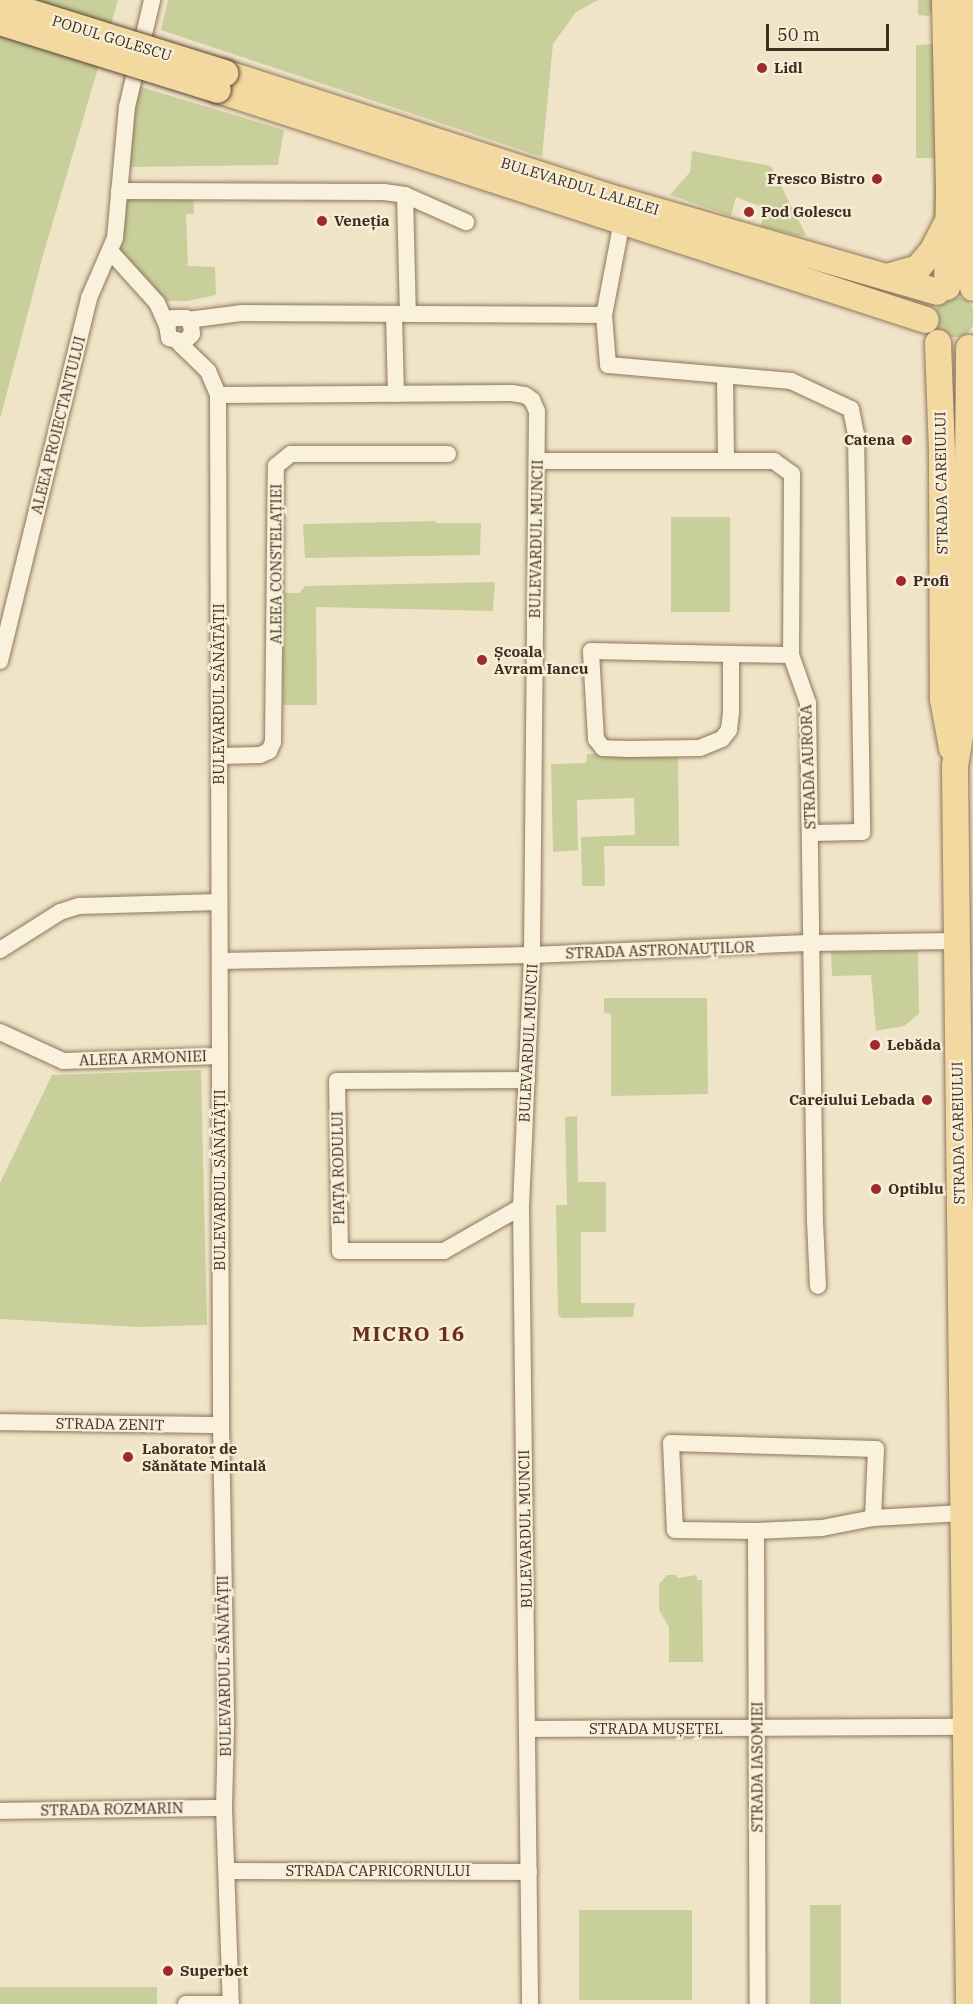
<!DOCTYPE html>
<html>
<head>
<meta charset="utf-8">
<style>
	body { margin:0 }
	#map { position:relative; width:973px; height:2004px; overflow:hidden; background:#f0e4c8; font-family:"IBM Plex Serif",serif }
	div>[style] { position:absolute }
	.green>* { inset:0; background:#c9cf9b; transform-origin:0 0 }
	.round { border-radius:50% }
	.roads { filter:drop-shadow(0 0 2px #8d765c) drop-shadow(0 0 2px #8d765c) }
	.street>* { height:16px; margin:-8px; padding:0 8px; transform-origin:8px; border-radius:8px; background:#faf1dc }
	.primary>* { height:26px; margin:-13px; padding:0 13px; transform-origin:13px; border-radius:13px; background:#f3d9a0 }
	.bridges { filter:drop-shadow(0 0 2px #5b4430) drop-shadow(0 0 2px #5b4430) }
	.primary-bridge>* { height:26px; margin:-13px; padding:0 13px; transform-origin:13px; border-radius:13px; background:#f3d9a0 }
	.dots>* { width:16px; height:16px; translate:-50% -50%; box-sizing:border-box; border:3px solid #f7eed8; border-radius:50% }
	span { translate:-50% -50%; white-space:nowrap; text-align:center; line-height:1.15; -webkit-text-stroke:4.5px #f7eed8; paint-order:stroke }
	.street-label { font-size:15px; color:#3d2e20 }
	.poi-label { font-size:15px; color:#3d2e20; font-weight:700 }
	.left { translate:0 -50%; text-align:left }
	.right { translate:-100% -50%; text-align:right }
	.district-label { font-size:21px; color:#6b2e1e; font-weight:700; letter-spacing:1.5px }
	.scale { position:absolute; left:766px; top:24px; width:123px; height:27px; box-sizing:border-box; border:3px solid #3d2e20; border-top:0; padding-left:8px; font-size:18px; line-height:21px; white-space:nowrap; color:#3d2e20; -webkit-text-stroke:4px #f7eed8; paint-order:stroke }
</style>
</head>
<body>
<div id="map">
	<div class="green">
		<div style="clip-path:polygon(0 0,118px 0,42px 259px,0 419px)"></div>
		<div style="clip-path:polygon(168px 0,598px 0,576px 12px,553px 44px,542px 157px,161px 30px)"></div>
		<div style="clip-path:polygon(918px 0,940px 0,929px 16px,918px 15px)"></div>
		<div style="clip-path:polygon(936px 44px,943px 225px,933px 225px,934px 158px,916px 158px,916px 45px)"></div>
		<div style="clip-path:polygon(138px 86px,284px 130px,278px 165px,127px 167px)"></div>
		<div style="clip-path:polygon(692px 151px,771px 166px,806px 235px,799px 236px,760px 226px,767px 209px,736px 197px,731px 216px,670px 195px,690px 172px)"></div>
		<div style="clip-path:polygon(125px 191px,193px 192px,194px 214px,186px 214px,188px 266px,215px 267px,216px 295px,188px 301px,164px 301px,119px 252px)"></div>
		<div class="round" style="left:935px;top:297px;width:40px;height:40px"></div>
		<div style="left:671px;top:517px;width:59px;height:95px"></div>
		<div style="clip-path:polygon(437px 521px,435px 523px,481px 523px,480px 555px,305px 558px,303px 524px)"></div>
		<div style="clip-path:polygon(495px 582px,493px 611px,316px 607px,317px 705px,283px 705px,282px 593px,299px 593px,305px 586px)"></div>
		<div style="clip-path:polygon(678px 753px,679px 846px,604px 846px,605px 886px,582px 886px,581px 837px,635px 835px,634px 798px,577px 800px,578px 850px,553px 852px,551px 764px,586px 763px,587px 754px)"></div>
		<div style="clip-path:polygon(918px 951px,919px 1014px,904px 1026px,876px 1031px,871px 975px,832px 976px,831px 952px)"></div>
		<div style="clip-path:polygon(604px 998px,707px 998px,708px 1094px,611px 1096px,611px 1014px,604px 1013px)"></div>
		<div style="clip-path:polygon(201px 1070px,207px 1325px,138px 1327px,0 1319px,0 1183px,52px 1075px)"></div>
		<div style="clip-path:polygon(577px 1116px,578px 1182px,606px 1182px,606px 1232px,581px 1232px,581px 1303px,635px 1303px,633px 1317px,562px 1318px,558px 1315px,556px 1205px,567px 1205px,565px 1117px)"></div>
		<div style="clip-path:polygon(667px 1575px,677px 1575px,677px 1578px,697px 1575px,697px 1580px,702px 1580px,703px 1662px,669px 1662px,669px 1627px,659px 1610px,659px 1584px)"></div>
		<div style="left:841px;top:1905px;width:99px;height:31px;rotate:90deg"></div>
		<div style="left:579px;top:1910px;width:113px;height:90px"></div>
		<div style="left:0;top:1987px;width:157px;height:17px"></div>
	</div>
	<div class="roads">
		<div class="street">
			<div style="left:119px;top:191px;width:265px;rotate:0.2deg"></div>
			<div style="left:384px;top:192px;width:21px;rotate:8deg"></div>
			<div style="left:405px;top:195px;width:67px;rotate:23.9deg"></div>
			<div style="left:405px;top:195px;width:119px;rotate:88.6deg"></div>
			<div style="left:622px;top:221px;width:96px;rotate:100.8deg"></div>
			<div style="left:604px;top:315px;width:50px;rotate:85.4deg"></div>
			<div style="left:608px;top:365px;width:184px;rotate:5deg"></div>
			<div style="left:791px;top:381px;width:66px;rotate:25deg"></div>
			<div style="left:851px;top:409px;width:25px;rotate:79deg"></div>
			<div style="left:856px;top:434px;width:398px;rotate:89.1deg"></div>
			<div style="left:862px;top:832px;width:52px;rotate:178.9deg"></div>
			<div style="left:110px;top:251px;width:70px;rotate:47.9deg"></div>
			<div style="left:157px;top:303px;width:24px;rotate:66deg"></div>
			<div style="left:167px;top:325px;width:13px;rotate:81deg"></div>
			<div style="left:169px;top:338px;width:16px;rotate:15deg"></div>
			<div style="left:184px;top:342px;width:11px;rotate:-45deg"></div>
			<div style="left:192px;top:334px;width:10px;rotate:-96deg"></div>
			<div style="left:191px;top:324px;width:8px;rotate:-130deg"></div>
			<div style="left:186px;top:318px;width:13px;rotate:180deg"></div>
			<div style="left:173px;top:318px;width:9px;rotate:131deg"></div>
			<div style="left:394px;top:314px;width:80px;rotate:88.6deg"></div>
			<div style="left:188px;top:320px;width:53px;rotate:-7.5deg"></div>
			<div style="left:241px;top:313px;width:363px;rotate:0.3deg"></div>
			<div style="left:179px;top:343px;width:40px;rotate:44deg"></div>
			<div style="left:208px;top:371px;width:26px;rotate:67deg"></div>
			<div style="left:218px;top:395px;width:1030px;rotate:89.83deg"></div>
			<div style="left:221px;top:1425px;width:301px;rotate:89deg"></div>
			<div style="left:226px;top:1726px;width:82px;rotate:91.4deg"></div>
			<div style="left:224px;top:1808px;width:196px;rotate:88deg"></div>
			<div style="left:725px;top:377px;width:83px;rotate:89.3deg"></div>
			<div style="left:218px;top:395px;width:294px;rotate:-0.4deg"></div>
			<div style="left:512px;top:393px;width:13px;rotate:9deg"></div>
			<div style="left:525px;top:395px;width:9px;rotate:36deg"></div>
			<div style="left:532px;top:400px;width:12px;rotate:66deg"></div>
			<div style="left:537px;top:411px;width:544px;rotate:90.53deg"></div>
			<div style="left:532px;top:955px;width:252px;rotate:92.5deg"></div>
			<div style="left:521px;top:1207px;width:797px;rotate:89.35deg"></div>
			<div style="left:537px;top:461px;width:237px"></div>
			<div style="left:774px;top:461px;width:22px;rotate:36deg"></div>
			<div style="left:792px;top:474px;width:181px;rotate:90.3deg"></div>
			<div style="left:791px;top:655px;width:51px;rotate:70.5deg"></div>
			<div style="left:808px;top:703px;width:518px;rotate:89.23deg"></div>
			<div style="left:815px;top:1221px;width:65px;rotate:87.4deg"></div>
			<div style="left:731px;top:654px;width:59px;rotate:90deg"></div>
			<div style="left:731px;top:713px;width:17px;rotate:97deg"></div>
			<div style="left:729px;top:730px;width:11px;rotate:128deg"></div>
			<div style="left:722px;top:739px;width:24px;rotate:158deg"></div>
			<div style="left:700px;top:748px;width:72px;rotate:179.2deg"></div>
			<div style="left:628px;top:749px;width:25px;rotate:-178deg"></div>
			<div style="left:603px;top:748px;width:11px;rotate:-128deg"></div>
			<div style="left:596px;top:739px;width:88px;rotate:-93.3deg"></div>
			<div style="left:591px;top:651px;width:140px;rotate:1.2deg"></div>
			<div style="left:731px;top:654px;width:60px;rotate:1deg"></div>
			<div style="left:0;top:661px;width:374px;rotate:-76.2deg"></div>
			<div style="left:89px;top:298px;width:65px;rotate:-66.6deg"></div>
			<div style="left:115px;top:238px;width:132px;rotate:-84.8deg"></div>
			<div style="left:127px;top:107px;width:110px;rotate:-76.8deg"></div>
			<div style="left:220px;top:756px;width:40px;rotate:-1.4deg"></div>
			<div style="left:260px;top:755px;width:10px;rotate:-24deg"></div>
			<div style="left:269px;top:751px;width:10px;rotate:-66deg"></div>
			<div style="left:273px;top:742px;width:276px;rotate:-89.4deg"></div>
			<div style="left:276px;top:466px;width:19px;rotate:-39deg"></div>
			<div style="left:291px;top:454px;width:157px"></div>
			<div style="left:0;top:950px;width:71px;rotate:-32.3deg"></div>
			<div style="left:60px;top:912px;width:20px;rotate:-18deg"></div>
			<div style="left:79px;top:906px;width:140px;rotate:-1.6deg"></div>
			<div style="left:220px;top:961px;width:312px;rotate:-1.1deg"></div>
			<div style="left:532px;top:955px;width:280px;rotate:-2.5deg"></div>
			<div style="left:812px;top:943px;width:144px;rotate:-0.8deg"></div>
			<div style="left:0;top:1032px;width:69px;rotate:24.7deg"></div>
			<div style="left:63px;top:1061px;width:157px;rotate:-1.8deg"></div>
			<div style="left:521px;top:1207px;width:89px;rotate:150.3deg"></div>
			<div style="left:444px;top:1251px;width:104px;rotate:180deg"></div>
			<div style="left:340px;top:1251px;width:170px;rotate:-91deg"></div>
			<div style="left:337px;top:1081px;width:190px;rotate:-0.3deg"></div>
			<div style="left:0;top:1422px;width:221px;rotate:0.8deg"></div>
			<div style="left:873px;top:1518px;width:69px;rotate:-87.5deg"></div>
			<div style="left:876px;top:1449px;width:205px;rotate:-178.3deg"></div>
			<div style="left:671px;top:1443px;width:87px;rotate:87.4deg"></div>
			<div style="left:675px;top:1530px;width:81px;rotate:0.7deg"></div>
			<div style="left:756px;top:1531px;width:66px;rotate:-2.6deg"></div>
			<div style="left:822px;top:1528px;width:52px;rotate:-11.1deg"></div>
			<div style="left:873px;top:1518px;width:91px;rotate:-3.1deg"></div>
			<div style="left:756px;top:1531px;width:473px;rotate:89.8deg"></div>
			<div style="left:527px;top:1729px;width:438px;rotate:-0.3deg"></div>
			<div style="left:0;top:1811px;width:224px;rotate:-0.8deg"></div>
			<div style="left:227px;top:1871px;width:302px;rotate:0.2deg"></div>
			<div style="left:186px;top:2004px;width:45px"></div>
		</div>
		<div class="primary">
			<div style="left:945px;top:0;width:195px;rotate:88.8deg"></div>
			<div style="left:949px;top:195px;width:92px;rotate:91.2deg"></div>
			<div style="left:965px;top:0;width:195px;rotate:89.1deg"></div>
			<div style="left:968px;top:195px;width:93px;rotate:86.9deg"></div>
			<div style="left:225px;top:73px;width:414px;rotate:17.9deg"></div>
			<div style="left:619px;top:200px;width:331px;rotate:16.1deg"></div>
			<div style="left:218px;top:90px;width:744px;rotate:18deg"></div>
			<div style="left:887px;top:277px;width:32px;rotate:-16deg"></div>
			<div style="left:918px;top:268px;width:23px;rotate:-50deg"></div>
			<div style="left:933px;top:250px;width:28px;rotate:-63deg"></div>
			<div style="left:938px;top:343px;width:111px;rotate:87.9deg"></div>
			<div style="left:942px;top:454px;width:245px;rotate:89.8deg"></div>
			<div style="left:943px;top:699px;width:50px;rotate:79.6deg"></div>
			<div style="left:969px;top:2004px;width:1238px;rotate:-90.65deg"></div>
			<div style="left:955px;top:766px;width:67px;rotate:-80.5deg"></div>
			<div style="left:966px;top:700px;width:352px;rotate:-89.5deg"></div>
		</div>
	</div>
	<div class="bridges">
		<div class="primary-bridge">
			<div style="left:0;top:3px;width:236px;rotate:17.3deg"></div>
			<div style="left:0;top:22px;width:228px;rotate:17.3deg"></div>
		</div>
	</div>
	<div class="dots">
		<div style="left:762px;top:68px;background:#9e2a2b"></div>
		<div style="left:877px;top:179px;background:#9e2a2b"></div>
		<div style="left:749px;top:212px;background:#9e2a2b"></div>
		<div style="left:322px;top:221px;background:#9e2a2b"></div>
		<div style="left:907px;top:440px;background:#9e2a2b"></div>
		<div style="left:901px;top:581px;background:#9e2a2b"></div>
		<div style="left:482px;top:660px;background:#9e2a2b"></div>
		<div style="left:875px;top:1045px;background:#9e2a2b"></div>
		<div style="left:927px;top:1100px;background:#9e2a2b"></div>
		<div style="left:876px;top:1189px;background:#9e2a2b"></div>
		<div style="left:128px;top:1457px;background:#9e2a2b"></div>
		<div style="left:168px;top:1971px;background:#9e2a2b"></div>
	</div>
	<div class="street-label">
		<span style="left:112px;top:38px;rotate:17deg">PODUL GOLESCU</span>
		<span style="left:580px;top:186px;rotate:17deg">BULEVARDUL LALELEI</span>
		<span style="left:58px;top:425px;rotate:-76deg">ALEEA PROIECTANTULUI</span>
		<span style="left:941px;top:483px;rotate:-91deg">STRADA CAREIULUI</span>
		<span style="left:536px;top:539px;rotate:-89deg">BULEVARDUL MUNCII</span>
		<span style="left:276px;top:564px;rotate:-90deg">ALEEA CONSTELAȚIEI</span>
		<span style="left:219px;top:694px;rotate:-90deg">BULEVARDUL SĂNĂTĂȚII</span>
		<span style="left:808px;top:767px;rotate:-92deg">STRADA AURORA</span>
		<span style="left:660px;top:950px;rotate:-2deg">STRADA ASTRONAUȚILOR</span>
		<span style="left:528px;top:1043px;rotate:-87deg">BULEVARDUL MUNCII</span>
		<span style="left:143px;top:1058px;rotate:-2deg">ALEEA ARMONIEI</span>
		<span style="left:958px;top:1133px;rotate:-91deg">STRADA CAREIULUI</span>
		<span style="left:338px;top:1168px;rotate:-91deg">PIAȚA RODULUI</span>
		<span style="left:220px;top:1180px;rotate:-90deg">BULEVARDUL SĂNĂTĂȚII</span>
		<span style="left:110px;top:1424px;rotate:1deg">STRADA ZENIT</span>
		<span style="left:525px;top:1529px;rotate:-91deg">BULEVARDUL MUNCII</span>
		<span style="left:224px;top:1666px;rotate:-91deg">BULEVARDUL SĂNĂTĂȚII</span>
		<span style="left:656px;top:1729px">STRADA MUȘEȚEL</span>
		<span style="left:757px;top:1767px;rotate:-90deg">STRADA IASOMIEI</span>
		<span style="left:112px;top:1809px;rotate:-1deg">STRADA ROZMARIN</span>
		<span style="left:378px;top:1871px">STRADA CAPRICORNULUI</span>
	</div>
	<div class="poi-label">
		<span class="left" style="left:774px;top:68px">Lidl</span>
		<span class="right" style="left:865px;top:179px">Fresco Bistro</span>
		<span class="left" style="left:761px;top:212px">Pod Golescu</span>
		<span class="left" style="left:334px;top:221px">Veneția</span>
		<span class="right" style="left:895px;top:440px">Catena</span>
		<span class="left" style="left:913px;top:581px">Profi</span>
		<span class="left" style="left:494px;top:660px">Școala<br>Avram Iancu</span>
		<span class="left" style="left:887px;top:1045px">Lebăda</span>
		<span class="right" style="left:915px;top:1100px">Careiului Lebada</span>
		<span class="left" style="left:888px;top:1189px">Optiblu</span>
		<span class="left" style="left:142px;top:1457px">Laborator de<br>Sănătate Mintală</span>
		<span class="left" style="left:180px;top:1971px">Superbet</span>
	</div>
	<div class="district-label">
		<span style="left:409px;top:1333px">MICRO 16</span>
	</div>
	<div class="scale">50 m</div>
</div>
</body>
</html>
